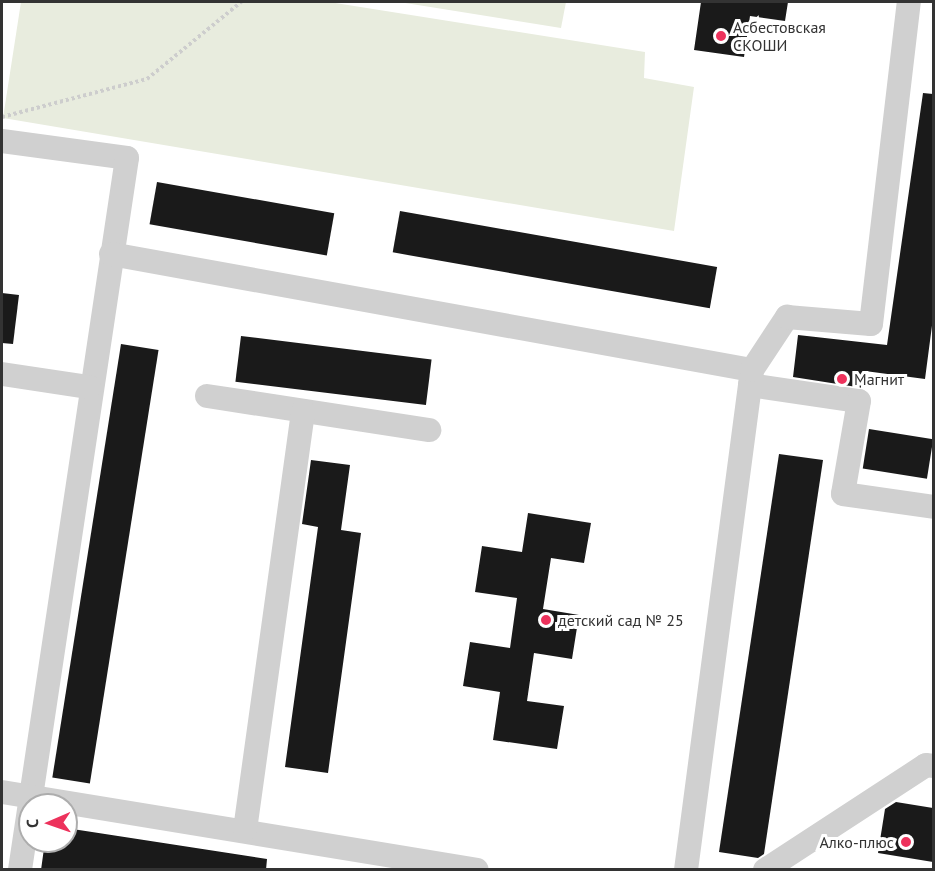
<!DOCTYPE html>
<html>
<head>
<meta charset="utf-8">
<style>
	body { margin:0 }
	#map { position:relative; width:935px; height:871px; overflow:hidden; background:#fff; font-family:"PT Sans",sans-serif }
	div>[style] { position:absolute }
	.green>* { inset:0; background:#e8ecde }
	.building>* { inset:0; background:#1a1a1a; transform-origin:0 0 }
	.path>* { height:4px; margin-top:-2px; transform-origin:0; background:repeating-linear-gradient(90deg,#cdcdcd 0 3px,transparent 0 6px) }
	.minor>* { height:24px; margin:-12px; padding:0 12px; transform-origin:12px; border-radius:12px; background:#d0d0d0 }
	.dots>* { width:16px; height:16px; translate:-50% -50%; box-sizing:border-box; border:3px solid #fff; border-radius:50% }
	span { translate:-50% -50%; white-space:nowrap; text-align:center; line-height:1.15; -webkit-text-stroke:6px #fff; paint-order:stroke }
	.poi-label { font-size:16px; color:#333 }
	.left { translate:0 -50%; text-align:left }
	.right { translate:-100% -50%; text-align:right }
	.frame { position:absolute; inset:0; border:3px solid #333; pointer-events:none }
	.north { position:absolute; left:18px; top:793px; width:60px; height:60px; box-sizing:border-box; background:#fff; border:2px solid #adadad; border-radius:50%; rotate:268deg; font-size:16px; font-weight:700; line-height:24px; text-align:center; color:#333 }
	.north::after { content:''; display:block; margin:auto; width:21px; height:27px; background:#ed325c; clip-path:polygon(50% 0,100% 100%,50% 72%,0 100%) }
</style>
</head>
<body>
<div id="map">
	<div class="green">
		<div style="clip-path:polygon(21px 2px,329px 2px,645px 52px,644px 78px,694px 87px,674px 231px,3px 118px)"></div>
		<div style="clip-path:polygon(399px 2px,566px 2px,561px 28px)"></div>
	</div>
	<div class="building">
		<div style="clip-path:polygon(701px 2px,788px 2px,785px 21px,750px 16px,744px 57px,694px 50px)"></div>
		<div style="clip-path:polygon(923px 93px,933px 94px,933px 318px,925px 379px,865px 371px,863px 388px,793px 377px,798px 335px,887px 345px)"></div>
		<div style="left:157px;top:182px;width:180px;height:43px;rotate:10deg"></div>
		<div style="left:400px;top:211px;width:322px;height:42px;rotate:10deg"></div>
		<div style="clip-path:polygon(2px 293px,19px 295px,13px 344px,2px 343px)"></div>
		<div style="left:241px;top:336px;width:192px;height:46px;rotate:7deg"></div>
		<div style="left:121px;top:344px;width:38px;height:439px;rotate:9deg"></div>
		<div style="left:869px;top:429px;width:65px;height:40px;rotate:9deg"></div>
		<div style="clip-path:polygon(779px 454px,823px 460px,764px 854px,758px 858px,719px 852px)"></div>
		<div style="clip-path:polygon(311px 460px,350px 465px,341px 530px,361px 533px,328px 773px,285px 767px,318px 527px,302px 524px)"></div>
		<div style="clip-path:polygon(528px 513px,591px 523px,584px 563px,551px 558px,543px 609px,579px 615px,572px 659px,534px 653px,527px 701px,564px 706px,557px 749px,493px 740px,500px 692px,463px 686px,470px 642px,510px 648px,517px 598px,475px 592px,482px 546px,522px 552px)"></div>
		<div style="clip-path:polygon(896px 802px,933px 808px,933px 862px,878px 853px,885px 809px)"></div>
		<div style="clip-path:polygon(66px 828px,267px 859px,266px 870px,41px 870px,45px 841px,66px 841px)"></div>
	</div>
	<div class="path">
		<div style="left:2px;top:117px;width:150px;rotate:-14.7deg"></div>
		<div style="left:147px;top:79px;width:122px;rotate:-39.3deg"></div>
	</div>
	<div class="minor">
		<div style="left:2px;top:141px;width:126px;rotate:7.7deg"></div>
		<div style="left:127px;top:158px;width:720px;rotate:98.55deg"></div>
		<div style="left:111px;top:254px;width:651px;rotate:10.26deg"></div>
		<div style="left:2px;top:374px;width:88px;rotate:8.5deg"></div>
		<div style="left:750px;top:385px;width:110px;rotate:8.4deg"></div>
		<div style="left:859px;top:401px;width:94px;rotate:99.8deg"></div>
		<div style="left:843px;top:494px;width:92px;rotate:8.1deg"></div>
		<div style="left:207px;top:396px;width:225px;rotate:8.7deg"></div>
		<div style="left:2px;top:792px;width:481px;rotate:9.3deg"></div>
		<div style="left:245px;top:830px;width:423px;rotate:-82.1deg"></div>
		<div style="left:686px;top:870px;width:504px;rotate:-82.48deg"></div>
		<div style="left:752px;top:370px;width:64px;rotate:-56.6deg"></div>
		<div style="left:787px;top:317px;width:84px;rotate:4.8deg"></div>
		<div style="left:871px;top:324px;width:324px;rotate:-83.3deg"></div>
		<div style="left:765px;top:870px;width:192px;rotate:-33.1deg"></div>
		<div style="left:926px;top:765px;width:8px;rotate:7deg"></div>
	</div>
	<div class="dots">
		<div style="left:721px;top:36px;background:#ed325c"></div>
		<div style="left:842px;top:379px;background:#ed325c"></div>
		<div style="left:546px;top:620px;background:#ed325c"></div>
		<div style="left:906px;top:842px;background:#ed325c"></div>
	</div>
	<div class="poi-label">
		<span class="left" style="left:733px;top:36px">Асбестовская<br>СКОШИ</span>
		<span class="left" style="left:854px;top:379px">Магнит</span>
		<span class="left" style="left:558px;top:620px">детский сад № 25</span>
		<span class="right" style="left:894px;top:842px">Алко-плюс</span>
	</div>
	<div class="frame"></div>
	<div class="north">С</div>
</div>
</body>
</html>
